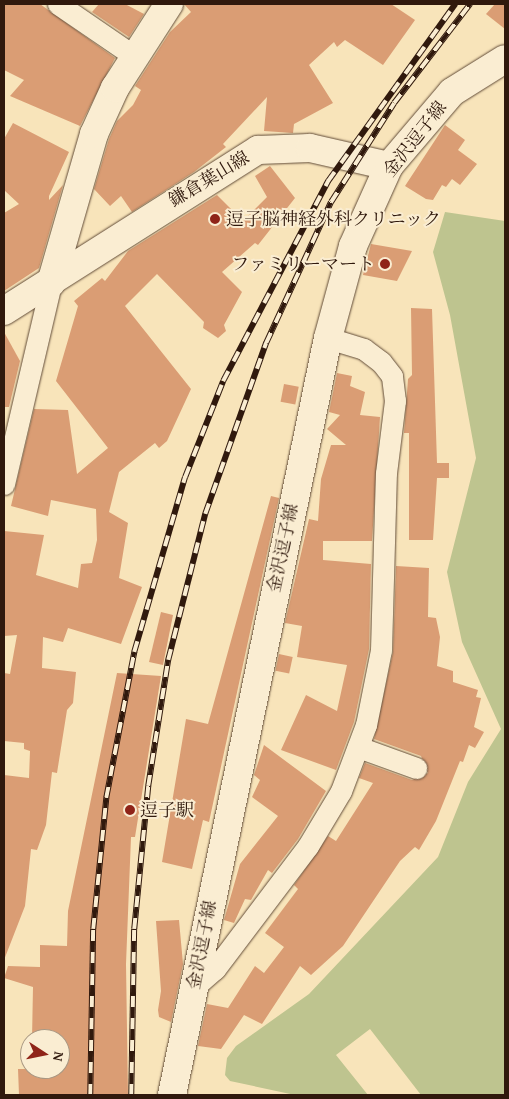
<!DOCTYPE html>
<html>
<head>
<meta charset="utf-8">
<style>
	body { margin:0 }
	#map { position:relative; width:509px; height:1099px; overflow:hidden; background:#f8e4ba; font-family:"Gentium Book Plus","Noto Serif JP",serif }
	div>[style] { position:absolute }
	.green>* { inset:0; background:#bec48f }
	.building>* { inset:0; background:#da9d74; transform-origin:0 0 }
	.roads { filter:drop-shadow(0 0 1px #624c38) drop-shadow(0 0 1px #624c38) }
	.minor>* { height:21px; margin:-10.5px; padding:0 10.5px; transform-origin:10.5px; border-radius:10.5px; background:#faedd2 }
	.secondary>* { height:28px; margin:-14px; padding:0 14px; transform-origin:14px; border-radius:14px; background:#faedd2 }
	.rail>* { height:5.5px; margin-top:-2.75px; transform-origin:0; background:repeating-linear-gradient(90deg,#faedd2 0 11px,#30190d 0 22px); box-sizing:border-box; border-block:1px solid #30190d }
	.dots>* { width:14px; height:14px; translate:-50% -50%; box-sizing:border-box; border:2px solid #faedd2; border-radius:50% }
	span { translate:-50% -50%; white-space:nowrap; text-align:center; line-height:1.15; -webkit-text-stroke:4px #faedd2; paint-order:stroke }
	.street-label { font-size:18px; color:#30190d }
	.poi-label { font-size:18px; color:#30190d }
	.left { translate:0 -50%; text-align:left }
	.right { translate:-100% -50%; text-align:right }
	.frame { position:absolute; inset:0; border:5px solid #30190d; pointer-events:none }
	.north { position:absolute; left:20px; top:1029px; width:50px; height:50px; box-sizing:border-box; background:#faedd2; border:1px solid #a99883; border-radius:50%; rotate:101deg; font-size:14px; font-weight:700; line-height:20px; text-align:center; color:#30190d }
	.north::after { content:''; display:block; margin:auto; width:18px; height:22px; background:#8f2418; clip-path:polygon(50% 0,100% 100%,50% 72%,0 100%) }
</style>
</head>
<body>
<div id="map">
	<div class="green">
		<div style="clip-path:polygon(445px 212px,505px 221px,505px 1095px,421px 1095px,370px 1029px,336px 1055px,368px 1095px,295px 1095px,230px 1081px,225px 1075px,227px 1058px,236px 1046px,309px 994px,438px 857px,468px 782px,501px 729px,462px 642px,447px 572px,476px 458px,450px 315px,433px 252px)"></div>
	</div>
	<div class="building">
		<div style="clip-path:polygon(4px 4px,40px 4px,115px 58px,80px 126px,10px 96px,24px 80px,4px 70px)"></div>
		<div style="clip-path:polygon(99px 4px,125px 4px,144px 14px,129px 37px,92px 12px)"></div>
		<div style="clip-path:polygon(184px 4px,391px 4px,415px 20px,383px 65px,345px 40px,337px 47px,334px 42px,309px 65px,333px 103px,294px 124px,293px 133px,264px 131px,267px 97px,223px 144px,226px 147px,194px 172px,132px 212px,121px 196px,110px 206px,94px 189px,109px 139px,117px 121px,133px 105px,141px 90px,135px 86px,170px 32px,191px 12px)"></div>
		<div style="clip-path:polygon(495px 4px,505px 4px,505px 29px,486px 14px)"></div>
		<div style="clip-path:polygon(13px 123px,69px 152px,49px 196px,49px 200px,63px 185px,39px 268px,4px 291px,4px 213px,19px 204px,4px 190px,4px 139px)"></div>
		<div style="clip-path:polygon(445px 125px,465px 140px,458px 150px,477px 164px,460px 185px,452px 179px,446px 187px,442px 185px,433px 200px,426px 199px,405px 186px)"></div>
		<div style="clip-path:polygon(270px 166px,295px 198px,258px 245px,255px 243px,222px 272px,242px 292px,224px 325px,226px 331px,218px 338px,203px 328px,204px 322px,157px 274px,125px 306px,191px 389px,167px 441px,159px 448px,155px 443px,119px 472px,109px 512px,128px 523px,119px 578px,142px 587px,121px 644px,68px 628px,63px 642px,43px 637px,42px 668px,76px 672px,73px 703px,67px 710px,57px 773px,52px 772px,46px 825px,37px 850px,31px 849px,25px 906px,4px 960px,4px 775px,29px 778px,30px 751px,24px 749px,24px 743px,4px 741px,4px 673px,10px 674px,17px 635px,4px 636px,4px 531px,44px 535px,36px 575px,78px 588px,81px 564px,92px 563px,97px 540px,96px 509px,51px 500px,48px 516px,11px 506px,34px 409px,68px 410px,77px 474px,108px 448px,56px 381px,78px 306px,74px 301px,102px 278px,105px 281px,128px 251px,217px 195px,243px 221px,267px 197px,255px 176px)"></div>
		<div style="clip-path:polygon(371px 244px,412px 251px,397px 281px,363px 275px)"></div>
		<div style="clip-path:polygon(411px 308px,432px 309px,437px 463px,449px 463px,449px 478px,437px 478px,433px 540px,409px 540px,409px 433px,404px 433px,408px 379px,412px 375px)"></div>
		<div style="clip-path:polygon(4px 332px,20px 361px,9px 407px,4px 407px)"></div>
		<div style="clip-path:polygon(337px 373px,352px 376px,350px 386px,365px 392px,360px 415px,380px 417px,372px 541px,323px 541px,323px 560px,371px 564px,369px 649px,354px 722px,336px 770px,281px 750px,306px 695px,337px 711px,347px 665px,297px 657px,302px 626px,285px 623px,309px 519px,318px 521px,321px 479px,331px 445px,346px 445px,327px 429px,340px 415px,329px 412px)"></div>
		<div style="left:284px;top:384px;width:15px;height:18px;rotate:11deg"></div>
		<div style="clip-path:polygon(271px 496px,279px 498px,209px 822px,203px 820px,192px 869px,162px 862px,186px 719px,208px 724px)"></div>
		<div style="clip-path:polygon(396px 566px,429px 568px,428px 617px,436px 618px,440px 637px,437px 666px,453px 671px,453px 682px,478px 690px,476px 697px,481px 698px,474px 727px,484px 732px,475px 748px,469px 745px,463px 762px,460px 761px,436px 821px,419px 850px,415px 847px,400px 861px,343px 946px,311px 975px,300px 966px,262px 1024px,244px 1015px,221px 1049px,198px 1046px,207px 1004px,228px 1008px,255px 966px,264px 973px,284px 947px,265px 933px,298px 889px,294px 885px,328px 836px,336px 841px,373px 783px,359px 778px,365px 763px,412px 780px,428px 773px,421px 756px,374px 739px,393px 652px)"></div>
		<div style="clip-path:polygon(161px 612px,173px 615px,163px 665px,149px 662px)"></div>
		<div style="left:279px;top:654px;width:14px;height:17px;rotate:12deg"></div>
		<div style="clip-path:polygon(117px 673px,161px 676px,135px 837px,131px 837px,126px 964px,128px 1095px,19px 1095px,18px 1069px,62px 1069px,63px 1039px,32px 1039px,33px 987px,4px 978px,8px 966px,40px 967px,40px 945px,67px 946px,68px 911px)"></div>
		<div style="clip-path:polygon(264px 745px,326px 791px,298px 839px,272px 873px,268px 870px,251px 900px,245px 899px,234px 923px,224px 920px,240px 864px,278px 816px,252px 797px,260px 780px,254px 775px)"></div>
		<div style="clip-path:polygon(179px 920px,183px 964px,171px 1022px,159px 1017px,158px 1010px,161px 991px,156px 921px)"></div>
	</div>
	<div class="roads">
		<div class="minor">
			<div style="left:58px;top:4px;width:92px;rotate:34.4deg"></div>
			<div style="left:4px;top:484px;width:206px;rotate:-76.8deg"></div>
			<div style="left:358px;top:747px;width:62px;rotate:19.9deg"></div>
			<div style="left:194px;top:987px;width:28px;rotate:-41deg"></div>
			<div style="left:215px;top:969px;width:154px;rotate:-52.9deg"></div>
			<div style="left:308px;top:846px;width:64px;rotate:-59deg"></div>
			<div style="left:341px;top:791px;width:71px;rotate:-69.3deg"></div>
			<div style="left:366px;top:725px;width:76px;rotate:-78.7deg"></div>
			<div style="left:381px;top:650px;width:177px;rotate:-88.4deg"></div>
			<div style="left:386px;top:473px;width:73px;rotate:-82.9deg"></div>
			<div style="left:395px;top:401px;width:25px;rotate:-97deg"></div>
			<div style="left:392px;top:376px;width:18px;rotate:-128deg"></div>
			<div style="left:381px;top:362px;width:21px;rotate:-143deg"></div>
			<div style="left:364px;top:349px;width:38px;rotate:-163deg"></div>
		</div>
		<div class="secondary">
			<div style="left:51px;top:283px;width:155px;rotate:-73.9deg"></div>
			<div style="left:94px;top:134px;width:51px;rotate:-65.5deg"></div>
			<div style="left:115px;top:88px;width:100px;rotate:-57.3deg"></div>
			<div style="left:4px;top:311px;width:301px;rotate:-32.4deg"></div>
			<div style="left:258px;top:150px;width:52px;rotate:-2.2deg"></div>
			<div style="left:310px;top:148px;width:81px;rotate:12.8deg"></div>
			<div style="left:172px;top:1095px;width:773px;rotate:-78.36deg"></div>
			<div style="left:328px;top:338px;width:95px;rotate:-74.8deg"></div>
			<div style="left:353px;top:246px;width:88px;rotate:-65.8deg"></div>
			<div style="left:389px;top:166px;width:97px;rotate:-49.6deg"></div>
			<div style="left:452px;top:92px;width:62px;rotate:-31.9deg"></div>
		</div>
	</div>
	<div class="rail">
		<div style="left:90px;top:1095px;width:166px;rotate:-89deg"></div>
		<div style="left:93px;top:929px;width:132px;rotate:-84.3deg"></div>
		<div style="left:106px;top:798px;width:149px;rotate:-79.1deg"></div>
		<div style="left:134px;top:652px;width:182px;rotate:-73.8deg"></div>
		<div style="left:185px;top:477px;width:103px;rotate:-68.4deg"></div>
		<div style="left:223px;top:381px;width:226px;rotate:-62.3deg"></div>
		<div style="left:328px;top:181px;width:218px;rotate:-54.3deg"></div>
		<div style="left:131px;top:1095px;width:166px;rotate:-89deg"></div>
		<div style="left:134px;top:929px;width:144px;rotate:-84.4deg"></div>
		<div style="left:148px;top:786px;width:128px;rotate:-81deg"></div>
		<div style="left:168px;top:660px;width:151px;rotate:-75.8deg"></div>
		<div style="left:205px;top:514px;width:182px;rotate:-70.4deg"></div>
		<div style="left:266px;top:343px;width:155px;rotate:-65.3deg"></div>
		<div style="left:331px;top:202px;width:117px;rotate:-57.5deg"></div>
		<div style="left:394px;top:103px;width:125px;rotate:-52.5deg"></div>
	</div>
	<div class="dots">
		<div style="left:215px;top:219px;background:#8f2418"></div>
		<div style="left:385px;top:264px;background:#8f2418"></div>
		<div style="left:130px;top:810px;background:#8f2418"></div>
	</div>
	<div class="street-label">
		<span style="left:415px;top:139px;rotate:-52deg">金沢逗子線</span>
		<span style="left:209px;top:179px;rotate:-31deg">鎌倉葉山線</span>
		<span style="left:283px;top:548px;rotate:-78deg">金沢逗子線</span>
		<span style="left:202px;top:945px;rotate:-79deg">金沢逗子線</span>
	</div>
	<div class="poi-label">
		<span class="left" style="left:226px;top:219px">逗子脳神経外科クリニック</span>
		<span class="right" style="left:375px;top:264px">ファミリーマート</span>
		<span class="left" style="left:140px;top:810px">逗子駅</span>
	</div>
	<div class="frame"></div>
	<div class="north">N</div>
</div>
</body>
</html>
